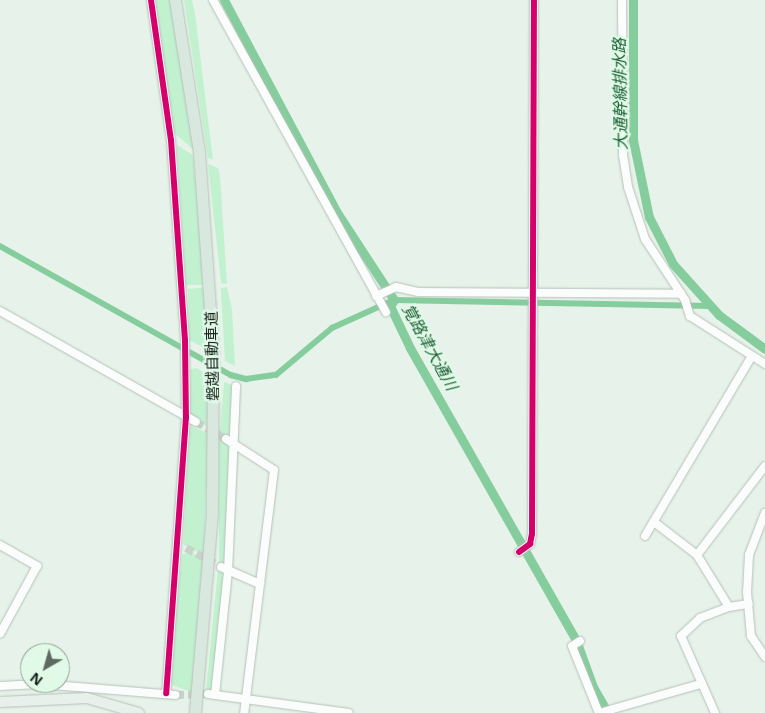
<!DOCTYPE html>
<html>
<head>
<meta charset="utf-8">
<style>
	body { margin:0 }
	#map { position:relative; width:765px; height:713px; overflow:hidden; background:#e7f3ea; font-family:"Open Sans","Noto Sans JP",sans-serif }
	div>[style] { position:absolute }
	.green>* { inset:0; background:#c2f1d0 }
	.canal>* { height:5.5px; margin:-2.75px; padding:0 2.75px; transform-origin:2.75px; border-radius:2.75px; background:#86cd9e }
	.river>* { height:9px; margin:-4.5px; padding:0 4.5px; transform-origin:4.5px; border-radius:4.5px; background:#86cd9e }
	.minor-tunnel>* { height:8px; margin-top:-4px; transform-origin:0; background:repeating-linear-gradient(90deg,#c8d3ca 0 8px,transparent 0 12px) }
	.roads { filter:drop-shadow(0 0 1px #b6c0b8) drop-shadow(0 0 1px #b6c0b8) }
	.minor>* { height:8px; margin:-4px; padding:0 4px; transform-origin:4px; border-radius:4px; background:#fbfdfc }
	.major>* { height:10px; margin:-5px; padding:0 5px; transform-origin:5px; border-radius:5px; background:#e7f0ea }
	.highway>* { height:11px; margin:-5.5px; padding:0 5.5px; transform-origin:5.5px; border-radius:5.5px; background:#d9e8de }
	.cycleway>* { height:6px; margin:-3px; padding:0 3px; transform-origin:3px; border-radius:3px; background:#d6006c }
	span { translate:-50% -50%; white-space:nowrap; text-align:center; line-height:1.15; -webkit-text-stroke:4.5px #e1f9e7; paint-order:stroke }
	.street-label { font-size:15px; color:#151e17 }
	.water-label { font-size:16px; color:#1f6339; font-style:italic }
	.north { position:absolute; left:20px; top:643px; width:50px; height:50px; box-sizing:border-box; background:#e1f9e7; border:1px solid #8fa194; border-radius:50%; rotate:218deg; font-size:14px; font-weight:700; line-height:20px; text-align:center; color:#151e17 }
	.north::after { content:''; display:block; margin:auto; width:18px; height:22px; background:#5e6961; clip-path:polygon(50% 0,100% 100%,50% 72%,0 100%) }
</style>
</head>
<body>
<div id="map">
	<div class="green">
		<div style="clip-path:polygon(155px 0,172px 0,194px 150px,174px 133px)"></div>
		<div style="clip-path:polygon(184px 0,192px 0,195px 14px,213px 160px,208px 158px)"></div>
		<div style="clip-path:polygon(177px 145px,193px 155px,205px 285px,186px 285px)"></div>
		<div style="clip-path:polygon(208px 164px,218px 168px,220px 176px,227px 284px,221px 283px)"></div>
		<div style="clip-path:polygon(207px 287px,210px 351px,189px 340px,188px 289px)"></div>
		<div style="clip-path:polygon(227px 287px,232px 309px,235px 366px,225px 361px,221px 293px,221px 288px)"></div>
		<div style="clip-path:polygon(196px 368px,209px 375px,208px 427px,190px 417px,189px 370px)"></div>
		<div style="clip-path:polygon(224px 382px,235px 386px,233px 439px,220px 432px)"></div>
		<div style="clip-path:polygon(190px 426px,208px 433px,204px 556px,183px 544px)"></div>
		<div style="clip-path:polygon(219px 440px,230px 446px,227px 569px,219px 564px)"></div>
		<div style="clip-path:polygon(189px 551px,204px 559px,192px 692px,169px 684px,182px 555px)"></div>
		<div style="clip-path:polygon(218px 568px,227px 573px,213px 692px,206px 691px)"></div>
	</div>
	<div class="canal">
		<div style="left:0;top:246px;width:265px;rotate:29.2deg"></div>
		<div style="left:231px;top:375px;width:16px;rotate:15deg"></div>
		<div style="left:246px;top:379px;width:30px;rotate:-8deg"></div>
		<div style="left:276px;top:375px;width:73px;rotate:-40deg"></div>
		<div style="left:332px;top:328px;width:68px;rotate:-24.3deg"></div>
		<div style="left:394px;top:300px;width:317px;rotate:1.1deg"></div>
	</div>
	<div class="river">
		<div style="left:224px;top:0;width:239px;rotate:62deg"></div>
		<div style="left:336px;top:211px;width:106px;rotate:56.9deg"></div>
		<div style="left:394px;top:300px;width:7px;rotate:124deg"></div>
		<div style="left:390px;top:306px;width:47px;rotate:64.5deg"></div>
		<div style="left:410px;top:348px;width:336px;rotate:60.4deg"></div>
		<div style="left:576px;top:640px;width:50px;rotate:70.1deg"></div>
		<div style="left:593px;top:687px;width:30px;rotate:60deg"></div>
		<div style="left:633px;top:0;width:140px;rotate:90deg"></div>
		<div style="left:633px;top:140px;width:79px;rotate:78.3deg"></div>
		<div style="left:649px;top:217px;width:53px;rotate:62.9deg"></div>
		<div style="left:673px;top:264px;width:69px;rotate:48deg"></div>
		<div style="left:719px;top:315px;width:57px;rotate:36.5deg"></div>
	</div>
	<div class="minor-tunnel">
		<div style="left:196px;top:422px;width:34px;rotate:30deg"></div>
		<div style="left:186px;top:548px;width:40px;rotate:28deg"></div>
		<div style="left:176px;top:695px;width:32px;rotate:-2deg"></div>
	</div>
	<div class="roads">
		<div class="minor">
			<div style="left:151px;top:0;width:141px;rotate:81.9deg"></div>
			<div style="left:171px;top:140px;width:200px;rotate:86deg"></div>
			<div style="left:185px;top:340px;width:77px;rotate:89.3deg"></div>
			<div style="left:186px;top:417px;width:277px;rotate:94.1deg"></div>
			<div style="left:213px;top:0;width:357px;rotate:61deg"></div>
			<div style="left:622px;top:0;width:155px;rotate:89.6deg"></div>
			<div style="left:623px;top:155px;width:32px;rotate:81deg"></div>
			<div style="left:628px;top:187px;width:55px;rotate:71.9deg"></div>
			<div style="left:645px;top:239px;width:73px;rotate:56.7deg"></div>
			<div style="left:685px;top:300px;width:17px;rotate:73deg"></div>
			<div style="left:690px;top:316px;width:89px;rotate:32.6deg"></div>
			<div style="left:376px;top:296px;width:22px;rotate:-24deg"></div>
			<div style="left:396px;top:287px;width:23px;rotate:13deg"></div>
			<div style="left:418px;top:292px;width:263px;rotate:0.4deg"></div>
			<div style="left:0;top:311px;width:225px;rotate:29.5deg"></div>
			<div style="left:226px;top:439px;width:57px;rotate:32.9deg"></div>
			<div style="left:274px;top:470px;width:245px;rotate:97deg"></div>
			<div style="left:765px;top:513px;width:45px;rotate:110.9deg"></div>
			<div style="left:749px;top:555px;width:37px;rotate:93deg"></div>
			<div style="left:747px;top:592px;width:44px;rotate:84.8deg"></div>
			<div style="left:751px;top:636px;width:25px;rotate:56deg"></div>
			<div style="left:654px;top:522px;width:54px;rotate:37.5deg"></div>
			<div style="left:697px;top:555px;width:61px;rotate:58.4deg"></div>
			<div style="left:645px;top:536px;width:209px;rotate:-59.3deg"></div>
			<div style="left:0;top:545px;width:43px;rotate:29.6deg"></div>
			<div style="left:37px;top:566px;width:77px;rotate:118.6deg"></div>
			<div style="left:519px;top:552px;width:14px;rotate:-36deg"></div>
			<div style="left:530px;top:544px;width:10px;rotate:-79deg"></div>
			<div style="left:532px;top:534px;width:534px;rotate:-89.79deg"></div>
			<div style="left:697px;top:555px;width:112px;rotate:-52.6deg"></div>
			<div style="left:221px;top:567px;width:43px;rotate:23.6deg"></div>
			<div style="left:580px;top:641px;width:9px;rotate:148deg"></div>
			<div style="left:572px;top:646px;width:72px;rotate:68.1deg"></div>
			<div style="left:0;top:686px;width:40px;rotate:-2.9deg"></div>
			<div style="left:40px;top:684px;width:136px;rotate:4.6deg"></div>
			<div style="left:208px;top:694px;width:142px;rotate:7.7deg"></div>
			<div style="left:215px;top:695px;width:125px;rotate:-84deg"></div>
			<div style="left:228px;top:571px;width:185px;rotate:-87.5deg"></div>
			<div style="left:599px;top:713px;width:105px;rotate:-16deg"></div>
			<div style="left:715px;top:713px;width:84px;rotate:-113.8deg"></div>
			<div style="left:681px;top:636px;width:26px;rotate:-43deg"></div>
			<div style="left:700px;top:618px;width:31px;rotate:-21deg"></div>
			<div style="left:729px;top:607px;width:20px;rotate:-9deg"></div>
		</div>
		<div class="major">
			<div style="left:0;top:702px;width:87px;rotate:-2.6deg"></div>
			<div style="left:87px;top:698px;width:54px;rotate:16.1deg"></div>
		</div>
		<div class="highway">
			<div style="left:175px;top:0;width:154px;rotate:81deg"></div>
			<div style="left:199px;top:152px;width:200px;rotate:86deg"></div>
			<div style="left:213px;top:352px;width:161px;rotate:90.4deg"></div>
			<div style="left:212px;top:513px;width:201px;rotate:94.9deg"></div>
		</div>
	</div>
	<div class="cycleway">
		<div style="left:151px;top:0;width:141px;rotate:81.9deg"></div>
		<div style="left:171px;top:140px;width:200px;rotate:86deg"></div>
		<div style="left:185px;top:340px;width:77px;rotate:89.3deg"></div>
		<div style="left:186px;top:417px;width:277px;rotate:94.1deg"></div>
		<div style="left:519px;top:552px;width:14px;rotate:-36deg"></div>
		<div style="left:530px;top:544px;width:10px;rotate:-79deg"></div>
		<div style="left:532px;top:534px;width:534px;rotate:-89.79deg"></div>
	</div>
	<div class="street-label">
		<span style="left:212px;top:356px;rotate:-91deg">磐越自動車道</span>
	</div>
	<div class="water-label">
		<span style="left:620px;top:94px;rotate:-91deg">大通幹線排水路</span>
		<span style="left:430px;top:347px;rotate:61deg">覚路津大通川</span>
	</div>
	<div class="north">N</div>
</div>
</body>
</html>
